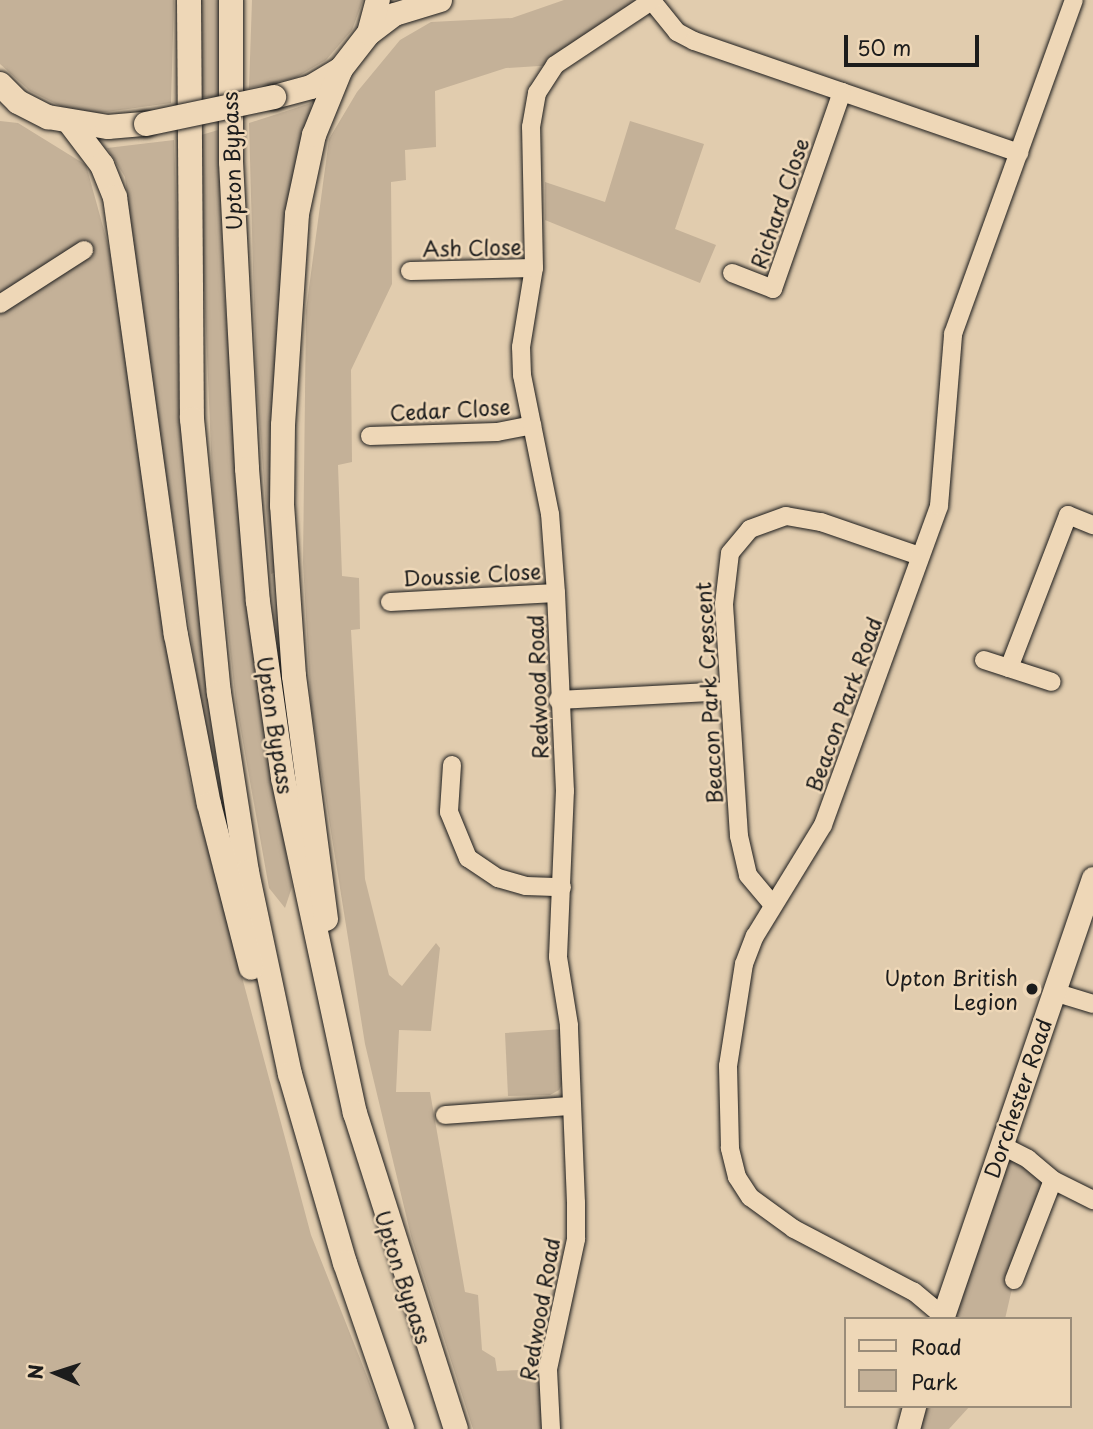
<!DOCTYPE html>
<html>
<head>
<meta charset="utf-8">
<style>
	body { margin:0 }
	#map { position:relative; width:1093px; height:1429px; overflow:hidden; background:#e1ccae; font-family:"Playpen Sans",sans-serif }
	div>[style] { position:absolute }
	.green>* { inset:0; background:#c4b198; transform-origin:0 0 }
	.roads { filter:drop-shadow(0 0 2px #1c1c1c) drop-shadow(0 0 2px #1c1c1c) }
	.minor>* { height:18px; margin:-9px; padding:0 9px; transform-origin:9px; border-radius:9px; background:#eed7b7 }
	.major>* { height:23px; margin:-11.5px; padding:0 11.5px; transform-origin:11.5px; border-radius:11.5px; background:#eed7b7 }
	.highway>* { height:24px; margin:-12px; padding:0 12px; transform-origin:12px; border-radius:12px; background:#eed7b7 }
	.bridges { filter:drop-shadow(0 0 2px #1c1c1c) drop-shadow(0 0 2px #1c1c1c) }
	.highway-bridge>* { height:24px; margin:-12px; padding:0 12px; transform-origin:12px; border-radius:12px; background:#eed7b7 }
	.dots>* { width:19px; height:19px; translate:-50% -50%; box-sizing:border-box; border:4px solid #eed7b7; border-radius:50% }
	span { translate:-50% -50%; white-space:nowrap; text-align:center; line-height:1.15; -webkit-text-stroke:5px #eed7b7; paint-order:stroke }
	.street-label { font-size:21px; color:#1c1c1c }
	.poi-label { font-size:21px; color:#1c1c1c }
	.right { translate:-100% -50%; text-align:right }
	.legend { position:absolute; left:844px; top:1317px; width:228px; height:91px; box-sizing:border-box; background:#eed7b7; border:2px solid #9a8c79; margin:0; padding:9px 12px; list-style:none; font-size:21px; color:#1c1c1c }
	.legend li { display:flex; align-items:center; gap:14px; height:35px }
	.legend b { width:35px; border:2px solid #9a8c79 }
	.north { position:absolute; left:21px; top:1338px; width:70px; height:70px; -webkit-text-stroke:5px #eed7b7; paint-order:stroke; rotate:273deg; font-size:19px; font-weight:700; line-height:28px; text-align:center; color:#1c1c1c }
	.north::after { content:''; display:block; margin:auto; width:24px; height:32px; background:#1c1c1c; clip-path:polygon(50% 0,100% 100%,50% 72%,0 100%) }
	.scale { position:absolute; left:844px; top:35px; width:135px; height:32px; box-sizing:border-box; border:4px solid #1c1c1c; border-top:0; padding-left:9px; font-size:21px; line-height:24px; white-space:nowrap; color:#1c1c1c; -webkit-text-stroke:5px #eed7b7; paint-order:stroke }
</style>
</head>
<body>
<div id="map">
	<div class="green">
		<div style="clip-path:polygon(0 0,174px 0,171px 103px,99px 113px,62px 107px,30px 91px,0 64px)"></div>
		<div style="left:201px;top:0;width:22px;height:97px"></div>
		<div style="clip-path:polygon(252px 0,363px 0,352px 30px,326px 60px,295px 78px,249px 88px)"></div>
		<div style="clip-path:polygon(564px 0,653px 0,555px 65px,506px 68px,435px 91px,436px 147px,405px 150px,406px 180px,391px 182px,392px 284px,351px 370px,352px 462px,338px 465px,342px 576px,359px 578px,360px 629px,351px 630px,365px 879px,389px 975px,402px 986px,436px 943px,440px 948px,431px 1031px,399px 1030px,396px 1092px,430px 1092px,465px 1292px,478px 1295px,482px 1350px,495px 1358px,497px 1371px,548px 1369px,551px 1429px,473px 1429px,411px 1236px,365px 1044px,311px 707px,303px 562px,306px 310px,329px 139px,357px 92px,400px 40px,431px 22px,512px 18px)"></div>
		<div style="clip-path:polygon(311px 103px,280px 570px,271px 574px,256px 376px,249px 123px)"></div>
		<div style="clip-path:polygon(0 121px,18px 123px,86px 165px,110px 252px,189px 779px,311px 1235px,388px 1429px,0 1429px)"></div>
		<div style="clip-path:polygon(630px 121px,704px 144px,675px 229px,716px 245px,700px 283px,545px 220px,545px 182px,605px 202px)"></div>
		<div style="clip-path:polygon(218px 130px,224px 288px,245px 566px,263px 719px,292px 887px,285px 908px,269px 888px,236px 703px,213px 499px,198px 136px)"></div>
		<div style="clip-path:polygon(174px 140px,183px 400px,197px 587px,217px 767px,211px 768px,145px 338px,125px 177px,107px 148px)"></div>
		<div style="clip-path:polygon(563px 1029px,563px 1082px,559px 1090px,550px 1095px,508px 1096px,505px 1033px)"></div>
		<div style="clip-path:polygon(1001px 1145px,1053px 1180px,1014px 1280px,1005px 1319px,942px 1319px)"></div>
		<div style="clip-path:polygon(914px 1406px,970px 1406px,949px 1429px,908px 1429px)"></div>
	</div>
	<div class="roads">
		<div class="minor">
			<div style="left:652px;top:1px;width:40px;rotate:51deg"></div>
			<div style="left:677px;top:32px;width:19px;rotate:28deg"></div>
			<div style="left:694px;top:41px;width:344px;rotate:19deg"></div>
			<div style="left:410px;top:271px;width:124px;rotate:-1.4deg"></div>
			<div style="left:732px;top:273px;width:44px;rotate:21.3deg"></div>
			<div style="left:773px;top:289px;width:209px;rotate:-70.7deg"></div>
			<div style="left:0;top:304px;width:100px;rotate:-32.7deg"></div>
			<div style="left:370px;top:436px;width:127px;rotate:-1.8deg"></div>
			<div style="left:497px;top:432px;width:36px;rotate:-11deg"></div>
			<div style="left:390px;top:602px;width:166px;rotate:-3.1deg"></div>
			<div style="left:984px;top:660px;width:71px;rotate:17.9deg"></div>
			<div style="left:1009px;top:668px;width:164px;rotate:-68.9deg"></div>
			<div style="left:1068px;top:515px;width:27px;rotate:22deg"></div>
			<div style="left:558px;top:700px;width:171px;rotate:-3deg"></div>
			<div style="left:452px;top:765px;width:47px;rotate:93.7deg"></div>
			<div style="left:449px;top:812px;width:50px;rotate:67.6deg"></div>
			<div style="left:468px;top:858px;width:36px;rotate:34deg"></div>
			<div style="left:498px;top:878px;width:29px;rotate:16deg"></div>
			<div style="left:526px;top:886px;width:36px;rotate:2deg"></div>
			<div style="left:773px;top:905px;width:39px;rotate:-130deg"></div>
			<div style="left:748px;top:875px;width:40px;rotate:-103deg"></div>
			<div style="left:739px;top:836px;width:232px;rotate:-93.7deg"></div>
			<div style="left:724px;top:604px;width:51px;rotate:-83.3deg"></div>
			<div style="left:730px;top:553px;width:31px;rotate:-50deg"></div>
			<div style="left:750px;top:529px;width:38px;rotate:-20deg"></div>
			<div style="left:786px;top:516px;width:36px;rotate:10deg"></div>
			<div style="left:821px;top:522px;width:105px;rotate:19deg"></div>
			<div style="left:1054px;top:992px;width:41px;rotate:17.1deg"></div>
			<div style="left:445px;top:1115px;width:126px;rotate:-4.1deg"></div>
			<div style="left:1001px;top:1145px;width:30px;rotate:27deg"></div>
			<div style="left:1028px;top:1159px;width:33px;rotate:40deg"></div>
			<div style="left:1053px;top:1180px;width:45px;rotate:26.6deg"></div>
			<div style="left:1014px;top:1280px;width:107px;rotate:-68.7deg"></div>
			<div style="left:943px;top:1316px;width:38px;rotate:-140deg"></div>
			<div style="left:914px;top:1292px;width:136px;rotate:-152.3deg"></div>
			<div style="left:794px;top:1229px;width:54px;rotate:-144deg"></div>
			<div style="left:750px;top:1197px;width:24px;rotate:-123deg"></div>
			<div style="left:737px;top:1177px;width:30px;rotate:-104deg"></div>
			<div style="left:730px;top:1148px;width:82px;rotate:-91.4deg"></div>
			<div style="left:728px;top:1066px;width:103px;rotate:-81.1deg"></div>
			<div style="left:744px;top:964px;width:30px;rotate:-69deg"></div>
			<div style="left:755px;top:936px;width:130px;rotate:-58.5deg"></div>
			<div style="left:823px;top:825px;width:339px;rotate:-70deg"></div>
			<div style="left:939px;top:506px;width:173px;rotate:-85.3deg"></div>
			<div style="left:953px;top:334px;width:355px;rotate:-70.1deg"></div>
			<div style="left:551px;top:1429px;width:60px;rotate:-92.9deg"></div>
			<div style="left:548px;top:1369px;width:133px;rotate:-77.8deg"></div>
			<div style="left:576px;top:1239px;width:36px;rotate:-90deg"></div>
			<div style="left:576px;top:1203px;width:178px;rotate:-92.3deg"></div>
			<div style="left:569px;top:1025px;width:69px;rotate:-99.2deg"></div>
			<div style="left:558px;top:957px;width:166px;rotate:-87.6deg"></div>
			<div style="left:565px;top:791px;width:198px;rotate:-92.6deg"></div>
			<div style="left:556px;top:593px;width:79px;rotate:-94.3deg"></div>
			<div style="left:550px;top:514px;width:142px;rotate:-101.4deg"></div>
			<div style="left:522px;top:375px;width:28px;rotate:-92deg"></div>
			<div style="left:521px;top:347px;width:80px;rotate:-80.7deg"></div>
			<div style="left:534px;top:268px;width:141px;rotate:-91.2deg"></div>
			<div style="left:531px;top:127px;width:35px;rotate:-80deg"></div>
			<div style="left:537px;top:93px;width:33px;rotate:-57deg"></div>
			<div style="left:555px;top:65px;width:118px;rotate:-33.6deg"></div>
		</div>
		<div class="major">
			<div style="left:369px;top:33px;width:31px;rotate:-37deg"></div>
			<div style="left:394px;top:14px;width:48px;rotate:-16.9deg"></div>
			<div style="left:942px;top:1319px;width:466px;rotate:-71.1deg"></div>
			<div style="left:908px;top:1429px;width:24px;rotate:-75deg"></div>
		</div>
		<div class="highway">
			<div style="left:189px;top:0;width:419px;rotate:89.6deg"></div>
			<div style="left:192px;top:419px;width:275px;rotate:84.4deg"></div>
			<div style="left:219px;top:693px;width:181px;rotate:81.1deg"></div>
			<div style="left:247px;top:872px;width:207px;rotate:78deg"></div>
			<div style="left:290px;top:1074px;width:197px;rotate:73.8deg"></div>
			<div style="left:345px;top:1263px;width:176px;rotate:71deg"></div>
			<div style="left:231px;top:0;width:162px;rotate:90deg"></div>
			<div style="left:231px;top:162px;width:307px;rotate:87deg"></div>
			<div style="left:247px;top:469px;width:133px;rotate:85.3deg"></div>
			<div style="left:258px;top:602px;width:178px;rotate:81.9deg"></div>
			<div style="left:283px;top:778px;width:343px;rotate:77.9deg"></div>
			<div style="left:355px;top:1113px;width:332px;rotate:72.3deg"></div>
			<div style="left:0;top:84px;width:25px;rotate:45deg"></div>
			<div style="left:18px;top:102px;width:34px;rotate:27deg"></div>
			<div style="left:48px;top:117px;width:61px;rotate:9.5deg"></div>
			<div style="left:108px;top:127px;width:38px;rotate:-5deg"></div>
			<div style="left:274px;top:97px;width:38px;rotate:-15deg"></div>
			<div style="left:311px;top:87px;width:35px;rotate:-31deg"></div>
			<div style="left:341px;top:69px;width:46px;rotate:-52.1deg"></div>
			<div style="left:369px;top:33px;width:34px;rotate:-75deg"></div>
			<div style="left:70px;top:123px;width:53px;rotate:52.7deg"></div>
			<div style="left:102px;top:165px;width:35px;rotate:68deg"></div>
			<div style="left:115px;top:197px;width:442px;rotate:82.1deg"></div>
			<div style="left:176px;top:635px;width:172px;rotate:79deg"></div>
			<div style="left:209px;top:804px;width:169px;rotate:75.6deg"></div>
			<div style="left:326px;top:919px;width:245px;rotate:-97.5deg"></div>
			<div style="left:294px;top:676px;width:170px;rotate:-94deg"></div>
			<div style="left:282px;top:506px;width:81px;rotate:-89.3deg"></div>
			<div style="left:283px;top:425px;width:211px;rotate:-86.2deg"></div>
			<div style="left:297px;top:214px;width:81px;rotate:-77.9deg"></div>
			<div style="left:314px;top:135px;width:71px;rotate:-67.8deg"></div>
		</div>
	</div>
	<div class="bridges">
		<div class="highway-bridge">
			<div style="left:146px;top:124px;width:131px;rotate:-11.9deg"></div>
		</div>
	</div>
	<div class="dots">
		<div style="left:1032px;top:989px;background:#1c1c1c"></div>
	</div>
	<div class="street-label">
		<span style="left:231px;top:161px;rotate:-92deg">Upton Bypass</span>
		<span style="left:779px;top:203px;rotate:-71deg">Richard Close</span>
		<span style="left:472px;top:247px;rotate:-1deg">Ash Close</span>
		<span style="left:450px;top:409px;rotate:-3deg">Cedar Close</span>
		<span style="left:472px;top:574px;rotate:-3deg">Doussie Close</span>
		<span style="left:537px;top:687px;rotate:-92deg">Redwood Road</span>
		<span style="left:708px;top:693px;rotate:-93deg">Beacon Park Crescent</span>
		<span style="left:843px;top:704px;rotate:-70deg">Beacon Park Road</span>
		<span style="left:276px;top:725px;rotate:81deg">Upton Bypass</span>
		<span style="left:1017px;top:1098px;rotate:-71deg">Dorchester Road</span>
		<span style="left:404px;top:1277px;rotate:72deg">Upton Bypass</span>
		<span style="left:539px;top:1309px;rotate:-80deg">Redwood Road</span>
	</div>
	<div class="poi-label">
		<span class="right" style="left:1018px;top:989px">Upton British<br>Legion</span>
	</div>
	<ul class="legend">
	<li><b style="height:9px;background:#eed7b7"></b>Road</li>
	<li><b style="height:19px;background:#c4b198"></b>Park</li>
	</ul>
	<div class="north">N</div>
	<div class="scale">50 m</div>
</div>
</body>
</html>
